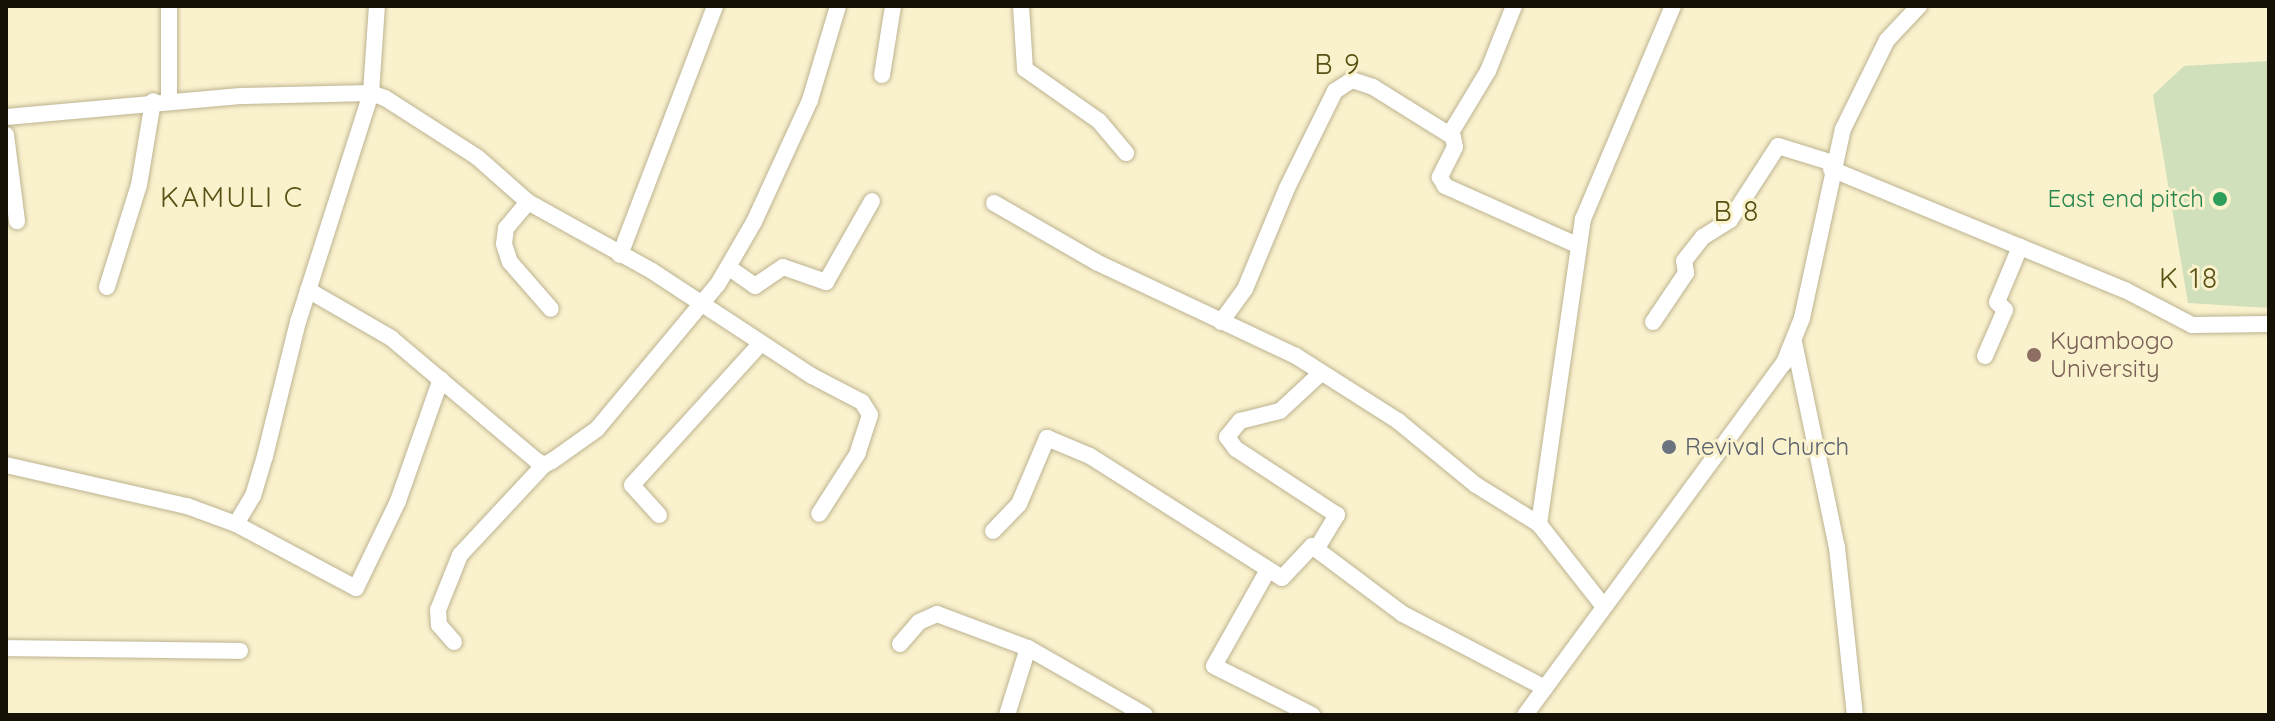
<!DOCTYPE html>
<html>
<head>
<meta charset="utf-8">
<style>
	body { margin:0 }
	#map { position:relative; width:2275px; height:721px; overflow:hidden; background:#faf1cd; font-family:Quicksand,sans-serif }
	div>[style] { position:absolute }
	.green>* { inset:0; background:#d0e0ba }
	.roads { filter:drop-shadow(0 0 2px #bcb391) drop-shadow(0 0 2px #bcb391) }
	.minor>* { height:16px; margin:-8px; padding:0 8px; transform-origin:8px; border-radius:8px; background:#fff }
	.dots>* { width:22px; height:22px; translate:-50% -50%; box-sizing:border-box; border:4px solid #faf1cd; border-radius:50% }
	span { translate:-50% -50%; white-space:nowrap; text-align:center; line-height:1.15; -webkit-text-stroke:6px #faf1cd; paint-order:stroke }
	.leisure-label { font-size:24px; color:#27864d }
	.right { translate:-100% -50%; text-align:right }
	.education-label { font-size:24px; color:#785e54 }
	.left { translate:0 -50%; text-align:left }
	.worship-label { font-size:24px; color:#5b616d }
	.quarter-label { font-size:28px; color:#585113; letter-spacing:2px }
	.frame { position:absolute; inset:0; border:8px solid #151105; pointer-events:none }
</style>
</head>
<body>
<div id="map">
	<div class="green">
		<div style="clip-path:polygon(2269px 61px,2269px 308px,2188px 303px,2153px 95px,2184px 66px)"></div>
	</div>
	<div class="roads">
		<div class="minor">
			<div style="left:1021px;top:6px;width:63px;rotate:86.4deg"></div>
			<div style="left:1025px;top:69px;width:90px;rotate:35.1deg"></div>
			<div style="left:1099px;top:121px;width:42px;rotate:49.8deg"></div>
			<div style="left:882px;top:75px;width:70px;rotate:-80.9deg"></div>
			<div style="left:169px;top:101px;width:95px;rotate:-90deg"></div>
			<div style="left:6px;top:117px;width:238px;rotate:-5.1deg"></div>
			<div style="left:243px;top:96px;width:128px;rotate:-1.3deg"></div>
			<div style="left:371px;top:93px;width:15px;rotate:20deg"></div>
			<div style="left:385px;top:98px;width:109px;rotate:32.7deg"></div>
			<div style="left:477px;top:157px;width:68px;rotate:41.4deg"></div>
			<div style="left:528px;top:202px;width:142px;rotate:29.1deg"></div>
			<div style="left:652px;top:271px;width:191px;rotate:33.3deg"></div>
			<div style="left:812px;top:376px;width:56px;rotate:27.5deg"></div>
			<div style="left:862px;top:402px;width:15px;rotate:58deg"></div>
			<div style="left:870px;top:415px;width:40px;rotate:108deg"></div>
			<div style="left:858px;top:453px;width:72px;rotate:122.6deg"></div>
			<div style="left:1450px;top:134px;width:74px;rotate:-58.9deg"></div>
			<div style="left:1488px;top:71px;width:70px;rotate:-68.2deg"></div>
			<div style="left:6px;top:135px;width:87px;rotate:82.7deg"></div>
			<div style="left:1831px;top:169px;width:318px;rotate:22.4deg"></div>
			<div style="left:2125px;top:290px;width:76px;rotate:27.6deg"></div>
			<div style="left:2192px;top:325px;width:77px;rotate:-0.7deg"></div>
			<div style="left:528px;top:202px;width:34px;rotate:130deg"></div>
			<div style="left:506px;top:228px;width:16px;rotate:97deg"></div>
			<div style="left:504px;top:244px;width:19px;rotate:72deg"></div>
			<div style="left:510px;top:262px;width:62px;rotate:48.9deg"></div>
			<div style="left:994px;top:203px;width:118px;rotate:30deg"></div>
			<div style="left:1096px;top:262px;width:221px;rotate:25.2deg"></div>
			<div style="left:1296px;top:356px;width:121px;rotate:32.5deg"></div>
			<div style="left:1398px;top:421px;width:101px;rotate:39.4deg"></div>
			<div style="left:1476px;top:485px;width:74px;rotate:31.8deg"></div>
			<div style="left:1539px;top:524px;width:105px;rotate:51.9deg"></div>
			<div style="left:620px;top:255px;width:267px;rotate:-69.1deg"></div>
			<div style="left:728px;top:267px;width:33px;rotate:35deg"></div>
			<div style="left:755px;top:286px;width:34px;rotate:-34deg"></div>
			<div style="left:783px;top:267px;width:46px;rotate:19.2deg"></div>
			<div style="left:826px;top:282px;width:93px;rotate:-60.4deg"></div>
			<div style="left:107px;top:287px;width:107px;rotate:-72.6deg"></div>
			<div style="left:139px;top:185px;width:85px;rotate:-80.5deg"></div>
			<div style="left:308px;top:290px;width:96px;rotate:30deg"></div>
			<div style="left:391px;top:338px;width:191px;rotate:40.1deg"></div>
			<div style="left:537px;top:461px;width:8px;rotate:30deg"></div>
			<div style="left:544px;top:465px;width:9px;rotate:-27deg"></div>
			<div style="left:552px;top:461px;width:55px;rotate:-35.4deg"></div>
			<div style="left:597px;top:429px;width:189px;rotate:-50.2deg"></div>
			<div style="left:718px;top:284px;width:72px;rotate:-59.9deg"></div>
			<div style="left:754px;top:222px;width:134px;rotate:-65.3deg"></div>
			<div style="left:810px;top:100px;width:98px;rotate:-73.4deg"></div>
			<div style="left:1221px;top:322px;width:41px;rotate:-54deg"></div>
			<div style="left:1245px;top:289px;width:109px;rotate:-67.4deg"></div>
			<div style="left:1287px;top:188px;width:108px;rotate:-63.7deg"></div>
			<div style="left:1335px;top:91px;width:20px;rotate:-33deg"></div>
			<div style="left:1352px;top:80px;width:22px;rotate:18deg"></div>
			<div style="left:1373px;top:87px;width:94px;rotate:32deg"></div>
			<div style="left:1453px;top:137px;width:10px;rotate:79deg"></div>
			<div style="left:1455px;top:147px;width:34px;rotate:117deg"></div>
			<div style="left:1440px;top:177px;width:10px;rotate:61deg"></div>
			<div style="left:1445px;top:186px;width:145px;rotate:24.1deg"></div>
			<div style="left:1653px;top:322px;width:59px;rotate:-56deg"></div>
			<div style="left:1686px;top:273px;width:12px;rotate:-99deg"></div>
			<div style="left:1684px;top:261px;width:31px;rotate:-52deg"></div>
			<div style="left:1703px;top:237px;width:32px;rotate:-32deg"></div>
			<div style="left:1730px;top:220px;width:88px;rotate:-57deg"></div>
			<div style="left:1778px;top:146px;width:58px;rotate:17.2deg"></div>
			<div style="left:1794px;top:342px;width:209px;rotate:78.2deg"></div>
			<div style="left:1837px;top:547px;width:169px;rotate:83.9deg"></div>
			<div style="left:1985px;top:356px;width:50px;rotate:-66.5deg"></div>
			<div style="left:2005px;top:310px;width:11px;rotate:-135deg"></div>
			<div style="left:1997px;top:302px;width:60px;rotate:-67.3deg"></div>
			<div style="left:6px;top:465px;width:186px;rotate:12.8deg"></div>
			<div style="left:187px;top:506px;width:52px;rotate:20.2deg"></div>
			<div style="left:236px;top:524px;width:33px;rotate:-59deg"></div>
			<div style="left:253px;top:496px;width:42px;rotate:-73.3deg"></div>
			<div style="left:265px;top:456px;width:138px;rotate:-76.2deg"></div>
			<div style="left:298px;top:322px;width:240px;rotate:-72.3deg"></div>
			<div style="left:371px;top:93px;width:87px;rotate:-86.1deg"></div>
			<div style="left:659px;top:515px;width:40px;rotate:-132deg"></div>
			<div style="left:632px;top:485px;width:192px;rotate:-47.7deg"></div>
			<div style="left:236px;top:524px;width:136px;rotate:28.1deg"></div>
			<div style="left:356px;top:588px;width:97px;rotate:-64.2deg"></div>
			<div style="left:398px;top:501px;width:129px;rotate:-70.6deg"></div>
			<div style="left:1539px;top:524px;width:308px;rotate:-81.8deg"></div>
			<div style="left:1583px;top:219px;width:231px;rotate:-67.1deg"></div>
			<div style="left:993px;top:531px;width:37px;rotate:-46deg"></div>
			<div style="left:1019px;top:504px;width:72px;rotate:-67deg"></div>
			<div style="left:1047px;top:438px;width:47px;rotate:22.7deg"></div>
			<div style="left:1090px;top:456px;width:227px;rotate:32.4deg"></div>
			<div style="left:1282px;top:578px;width:44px;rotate:-46.8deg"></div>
			<div style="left:1312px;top:546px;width:114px;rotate:36.8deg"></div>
			<div style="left:1403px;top:614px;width:160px;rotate:27.5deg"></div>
			<div style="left:1317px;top:548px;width:39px;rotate:-59deg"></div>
			<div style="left:1337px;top:515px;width:121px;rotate:-146.8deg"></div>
			<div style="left:1236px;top:449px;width:15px;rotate:-127deg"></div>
			<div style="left:1227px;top:437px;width:21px;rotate:-51deg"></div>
			<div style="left:1240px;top:421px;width:41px;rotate:-14deg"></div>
			<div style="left:1280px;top:411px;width:56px;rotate:-42.8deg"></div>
			<div style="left:1268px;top:570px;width:110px;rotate:119.4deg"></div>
			<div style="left:1214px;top:666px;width:110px;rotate:26.6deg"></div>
			<div style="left:454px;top:642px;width:23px;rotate:-131deg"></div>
			<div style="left:439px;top:625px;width:15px;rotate:-94deg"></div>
			<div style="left:438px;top:610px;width:59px;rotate:-68.2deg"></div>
			<div style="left:460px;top:555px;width:123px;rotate:-47deg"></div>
			<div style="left:900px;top:644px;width:29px;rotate:-49deg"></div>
			<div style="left:919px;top:622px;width:20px;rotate:-24deg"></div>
			<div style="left:937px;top:614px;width:97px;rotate:20.5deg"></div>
			<div style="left:1028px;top:648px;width:135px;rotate:29.8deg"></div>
			<div style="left:6px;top:648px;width:234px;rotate:0.7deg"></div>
			<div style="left:1007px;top:715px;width:70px;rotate:-72.6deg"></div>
			<div style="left:1525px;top:715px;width:437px;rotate:-53.7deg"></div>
			<div style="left:1784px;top:363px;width:48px;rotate:-68.2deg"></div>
			<div style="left:1802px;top:318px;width:193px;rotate:-77.8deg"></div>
			<div style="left:1843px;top:129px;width:99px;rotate:-63.7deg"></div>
			<div style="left:1887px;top:40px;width:47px;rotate:-46.7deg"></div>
		</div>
	</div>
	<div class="dots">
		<div style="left:2220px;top:199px;background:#2e9e5b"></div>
		<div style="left:2034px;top:355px;background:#8d6e63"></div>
		<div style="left:1669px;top:447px;background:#6b7280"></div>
	</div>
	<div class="leisure-label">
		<span class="right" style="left:2204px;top:199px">East end pitch</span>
	</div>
	<div class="education-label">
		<span class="left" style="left:2050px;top:355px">Kyambogo<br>University</span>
	</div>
	<div class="worship-label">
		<span class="left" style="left:1685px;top:447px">Revival Church</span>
	</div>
	<div class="quarter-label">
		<span style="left:1338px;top:64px">B 9</span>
		<span style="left:232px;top:197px">KAMULI C</span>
		<span style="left:1737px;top:211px">B 8</span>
		<span style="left:2189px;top:278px">K 18</span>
	</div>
	<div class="frame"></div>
</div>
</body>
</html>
